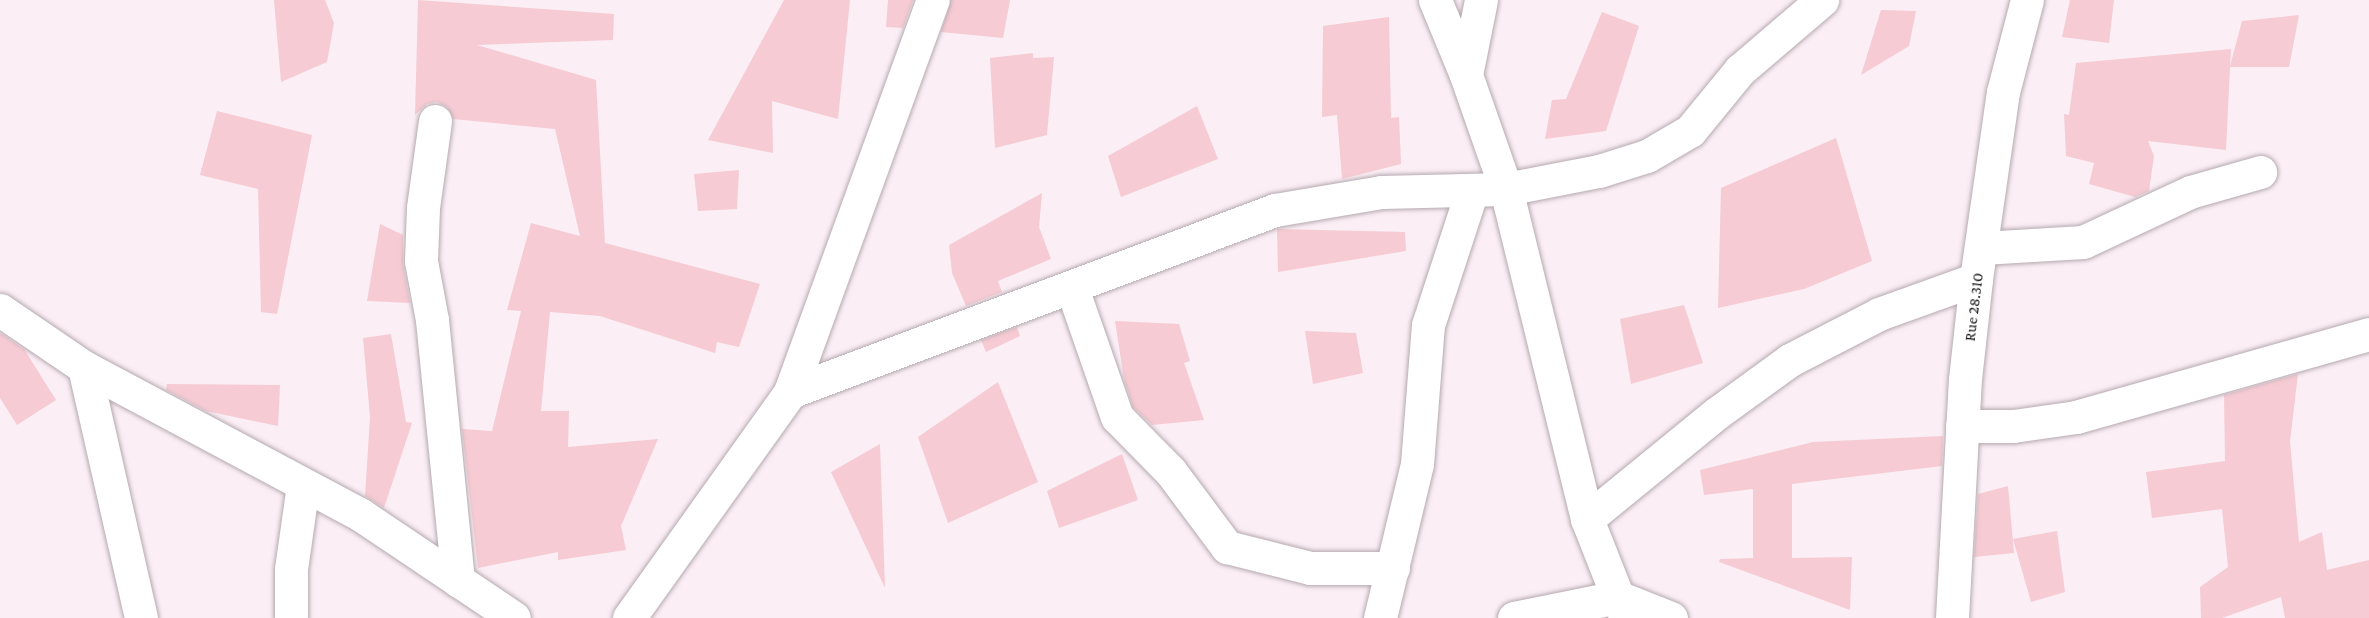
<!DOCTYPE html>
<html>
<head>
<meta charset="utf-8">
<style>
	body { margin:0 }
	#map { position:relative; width:2369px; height:618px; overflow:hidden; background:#fbeef5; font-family:"Crimson Pro",serif }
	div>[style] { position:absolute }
	.building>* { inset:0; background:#f6cbd4 }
	.roads { filter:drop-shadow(0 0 2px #b5a9af) drop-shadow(0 0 2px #b5a9af) }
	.minor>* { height:33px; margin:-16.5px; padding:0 16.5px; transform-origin:16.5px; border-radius:16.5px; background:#fff }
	span { translate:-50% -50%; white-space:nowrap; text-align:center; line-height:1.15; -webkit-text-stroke:4.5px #fff; paint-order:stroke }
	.street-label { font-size:16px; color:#120e10 }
</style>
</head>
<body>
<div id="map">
	<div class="building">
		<div style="clip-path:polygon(274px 0,325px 0,334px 23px,327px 62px,281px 82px)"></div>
		<div style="clip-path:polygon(418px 0,614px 14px,613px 40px,477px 45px,596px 80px,605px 243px,760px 284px,739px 347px,717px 342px,715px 353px,600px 316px,550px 312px,541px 411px,569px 411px,568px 447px,658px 439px,621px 526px,626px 550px,558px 560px,558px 552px,478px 568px,462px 429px,492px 431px,521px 311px,507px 310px,531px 223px,580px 236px,555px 129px,453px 119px,447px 107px,437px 102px,427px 104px,415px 115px)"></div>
		<div style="clip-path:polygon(784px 0,850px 0,838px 119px,772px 101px,773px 153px,708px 140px)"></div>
		<div style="clip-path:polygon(888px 0,913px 0,903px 28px,886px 27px)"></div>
		<div style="clip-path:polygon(951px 0,1010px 0,1003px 38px,941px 32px)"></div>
		<div style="clip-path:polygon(2070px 0,2114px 0,2109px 43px,2062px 37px)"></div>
		<div style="clip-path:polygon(1881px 10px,1916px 11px,1909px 46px,1861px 75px)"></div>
		<div style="clip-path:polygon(1602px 12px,1639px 26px,1606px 131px,1545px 139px,1552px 100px,1566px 99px)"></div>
		<div style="clip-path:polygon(2299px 15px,2289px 67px,2230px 67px,2226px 150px,2148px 141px,2154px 156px,2149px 191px,2135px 197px,2089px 184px,2094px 163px,2066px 156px,2064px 114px,2069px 115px,2076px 63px,2231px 49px,2230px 66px,2242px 21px)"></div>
		<div style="clip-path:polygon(1389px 17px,1391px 118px,1399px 117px,1401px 164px,1342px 179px,1337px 115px,1322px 117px,1323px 26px)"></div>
		<div style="clip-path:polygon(1033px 53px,1033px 58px,1054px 57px,1047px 135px,995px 148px,990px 58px)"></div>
		<div style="clip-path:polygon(1197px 106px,1218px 159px,1121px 197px,1108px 156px)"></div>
		<div style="clip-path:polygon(217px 111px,312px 135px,277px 314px,261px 312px,258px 189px,200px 175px)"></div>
		<div style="clip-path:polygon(1836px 138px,1872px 261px,1804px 289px,1718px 308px,1721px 188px)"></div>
		<div style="clip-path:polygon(739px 170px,737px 209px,698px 211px,694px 174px)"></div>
		<div style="clip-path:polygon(1042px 193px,1039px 227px,1051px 259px,998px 281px,1002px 292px,966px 306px,952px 273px,949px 245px)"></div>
		<div style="clip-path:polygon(380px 224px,403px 235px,403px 264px,410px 303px,367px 301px)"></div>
		<div style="clip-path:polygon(1277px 229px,1405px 232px,1406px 251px,1278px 272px)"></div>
		<div style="clip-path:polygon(1684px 305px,1703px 363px,1631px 384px,1620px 319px)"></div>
		<div style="clip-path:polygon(1115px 321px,1179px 324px,1190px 361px,1184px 363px,1204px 420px,1152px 425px,1133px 407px,1124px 379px)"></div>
		<div style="clip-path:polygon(1017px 327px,1020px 336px,986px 352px,981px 340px)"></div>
		<div style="clip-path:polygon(1305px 331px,1356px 333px,1363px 373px,1313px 384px)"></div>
		<div style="clip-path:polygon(0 333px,24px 349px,56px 400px,17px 425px,0 398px)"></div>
		<div style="clip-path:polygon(391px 334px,406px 422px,412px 423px,384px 508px,365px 496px,370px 417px,363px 338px)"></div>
		<div style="clip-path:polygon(2298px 374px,2290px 441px,2299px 542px,2322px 532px,2327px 570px,2369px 560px,2369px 618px,2285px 618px,2281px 597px,2222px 618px,2201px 618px,2200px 587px,2228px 567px,2222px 509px,2152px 518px,2146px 472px,2225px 461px,2224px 395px)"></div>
		<div style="clip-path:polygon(998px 382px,1038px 482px,948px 523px,918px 437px)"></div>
		<div style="clip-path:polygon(167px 384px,280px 385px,278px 426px,206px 411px,166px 390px)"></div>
		<div style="clip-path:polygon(1943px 436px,1942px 466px,1792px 484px,1792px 558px,1852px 557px,1850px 610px,1719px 562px,1720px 559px,1753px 558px,1753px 489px,1704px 495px,1700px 470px,1813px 442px)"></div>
		<div style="clip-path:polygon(880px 444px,885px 588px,831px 472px)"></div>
		<div style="clip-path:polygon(1122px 454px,1138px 500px,1059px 528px,1047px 491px)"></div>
		<div style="clip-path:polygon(2008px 486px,2014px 553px,1974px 557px,1978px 494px)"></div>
		<div style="clip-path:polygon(2057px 531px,2065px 592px,2031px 602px,2013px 539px)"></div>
	</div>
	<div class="roads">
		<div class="minor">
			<div style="left:1435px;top:0;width:81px;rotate:67.5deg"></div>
			<div style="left:1481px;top:0;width:76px;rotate:101.3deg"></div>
			<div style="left:1466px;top:75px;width:121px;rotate:70.7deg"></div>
			<div style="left:1506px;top:189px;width:340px;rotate:76.2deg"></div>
			<div style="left:1587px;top:519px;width:106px;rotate:68.5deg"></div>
			<div style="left:435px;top:121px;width:88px;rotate:97.9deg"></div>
			<div style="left:423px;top:208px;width:53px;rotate:92.2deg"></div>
			<div style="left:421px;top:261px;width:60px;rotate:79.4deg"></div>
			<div style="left:432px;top:320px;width:262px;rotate:84.3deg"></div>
			<div style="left:1982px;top:248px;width:101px;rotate:-3.4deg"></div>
			<div style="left:2083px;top:242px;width:118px;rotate:-25deg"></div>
			<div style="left:2190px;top:192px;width:73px;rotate:-15.9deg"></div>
			<div style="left:1072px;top:288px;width:137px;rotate:70.8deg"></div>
			<div style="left:1117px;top:417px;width:77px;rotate:45.5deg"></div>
			<div style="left:1171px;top:472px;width:94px;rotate:53.3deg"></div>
			<div style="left:1227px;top:547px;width:86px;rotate:14.2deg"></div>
			<div style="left:1310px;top:568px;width:83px"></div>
			<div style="left:0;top:310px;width:102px;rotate:34.2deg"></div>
			<div style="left:84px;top:367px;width:314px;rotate:28.1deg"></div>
			<div style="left:361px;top:515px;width:184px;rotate:33.9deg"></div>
			<div style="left:84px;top:367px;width:257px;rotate:77.2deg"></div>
			<div style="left:790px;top:392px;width:518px;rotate:-20.57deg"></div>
			<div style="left:1275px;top:210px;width:108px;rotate:-9.6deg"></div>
			<div style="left:1381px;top:192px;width:125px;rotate:-1.4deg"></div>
			<div style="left:1506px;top:189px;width:95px;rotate:-11deg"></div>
			<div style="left:1599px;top:171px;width:50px;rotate:-17.4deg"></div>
			<div style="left:1647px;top:156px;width:50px;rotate:-30.2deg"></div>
			<div style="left:1690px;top:131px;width:79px;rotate:-50.7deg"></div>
			<div style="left:1740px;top:70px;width:108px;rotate:-40.5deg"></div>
			<div style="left:1962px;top:426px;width:51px"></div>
			<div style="left:2013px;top:426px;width:64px;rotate:-8.1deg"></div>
			<div style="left:2076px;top:417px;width:305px;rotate:-15.8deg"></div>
			<div style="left:1587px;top:519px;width:168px;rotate:-39.2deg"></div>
			<div style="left:1717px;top:413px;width:90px;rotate:-36deg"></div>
			<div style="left:1790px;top:360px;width:100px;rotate:-27.3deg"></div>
			<div style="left:1879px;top:314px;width:103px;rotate:-19.8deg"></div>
			<div style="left:291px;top:618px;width:49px;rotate:-90deg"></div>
			<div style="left:291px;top:569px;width:85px;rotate:-81.9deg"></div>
			<div style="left:629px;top:618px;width:277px;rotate:-54.5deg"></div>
			<div style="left:790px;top:392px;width:417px;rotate:-70deg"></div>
			<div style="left:1380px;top:618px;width:158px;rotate:-76.5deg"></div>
			<div style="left:1417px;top:464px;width:139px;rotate:-85.5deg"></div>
			<div style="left:1428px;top:325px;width:142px;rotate:-71.9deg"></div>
			<div style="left:1514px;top:618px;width:106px;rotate:-11.4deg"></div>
			<div style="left:1618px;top:597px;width:57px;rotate:21.6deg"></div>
			<div style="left:1952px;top:618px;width:239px;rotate:-86.9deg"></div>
			<div style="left:1965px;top:379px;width:101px;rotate:-83.7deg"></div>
			<div style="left:1976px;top:279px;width:189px;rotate:-81.8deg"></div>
			<div style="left:2003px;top:92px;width:95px;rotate:-75.4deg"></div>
		</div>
	</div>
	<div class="street-label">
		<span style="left:1974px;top:307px;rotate:-83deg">Rue 28.310</span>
	</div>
</div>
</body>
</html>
